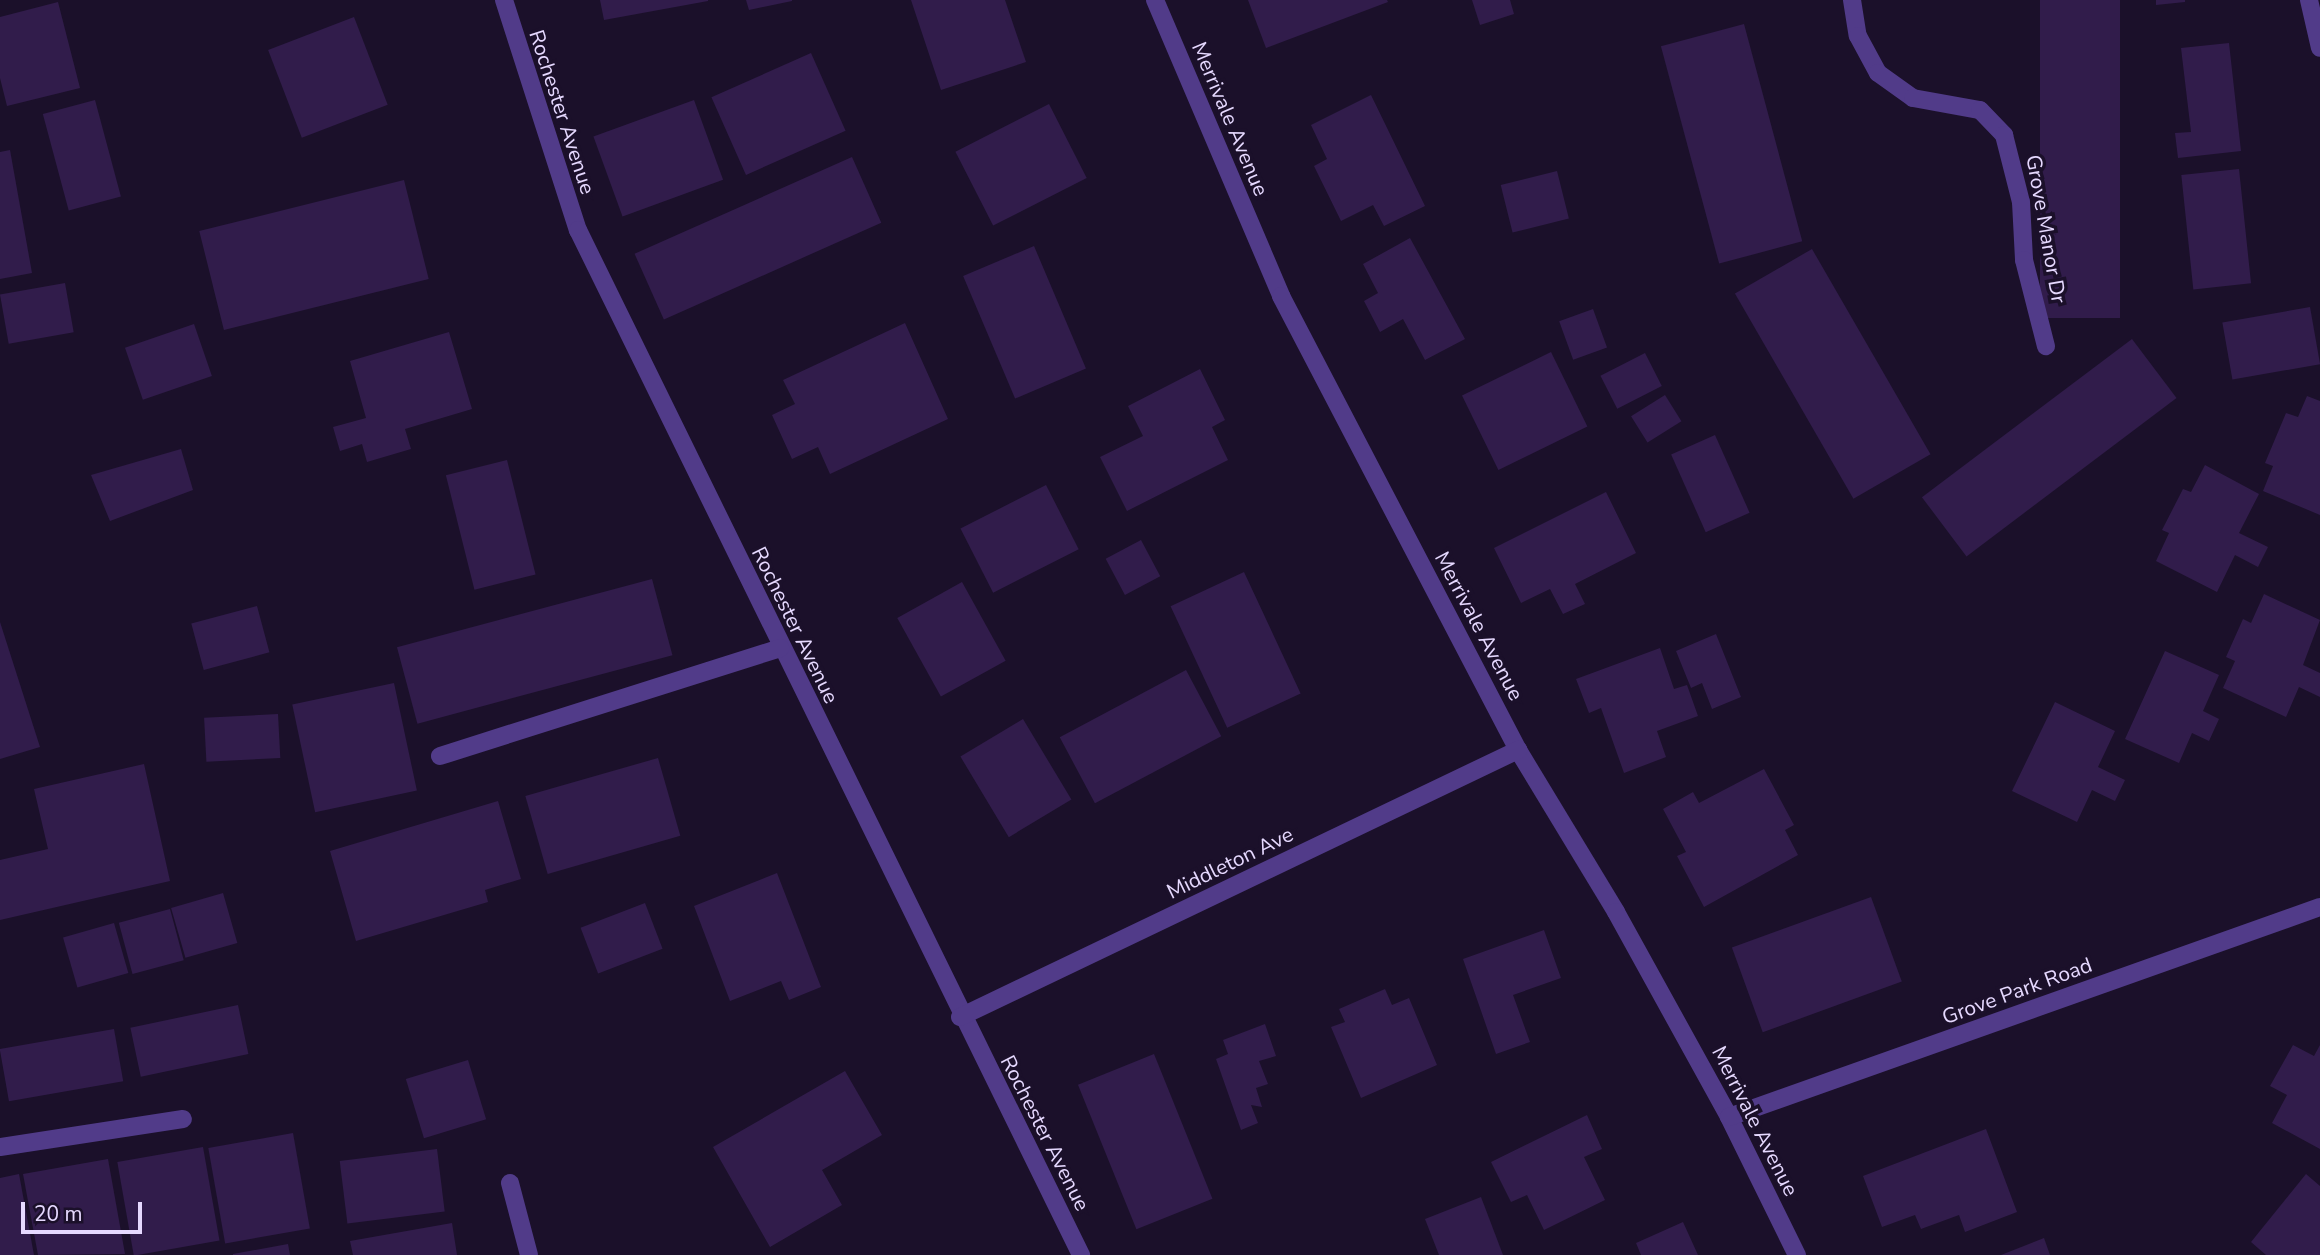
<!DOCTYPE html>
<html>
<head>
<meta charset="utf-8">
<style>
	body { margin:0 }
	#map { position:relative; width:2320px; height:1255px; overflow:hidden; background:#1b102a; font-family:"Nunito Sans",sans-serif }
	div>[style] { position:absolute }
	.building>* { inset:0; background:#311c4b; transform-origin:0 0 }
	.street>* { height:18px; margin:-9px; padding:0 9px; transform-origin:9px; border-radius:9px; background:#513b89 }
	span { translate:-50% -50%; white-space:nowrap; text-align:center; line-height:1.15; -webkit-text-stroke:7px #1b102a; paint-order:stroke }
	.street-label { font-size:21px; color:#e6d9ff }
	.scale { position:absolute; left:21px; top:1202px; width:121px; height:32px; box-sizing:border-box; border:4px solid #e6d9ff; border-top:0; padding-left:9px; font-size:21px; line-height:24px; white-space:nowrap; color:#e6d9ff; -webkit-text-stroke:5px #1b102a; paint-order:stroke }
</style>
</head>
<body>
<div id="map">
	<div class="building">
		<div style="clip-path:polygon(600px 0,708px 0,708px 1px,604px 20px)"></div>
		<div style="clip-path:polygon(746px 0,792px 0,792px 1px,749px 10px)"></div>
		<div style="clip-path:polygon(911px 0,1005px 0,1026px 62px,941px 90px)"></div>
		<div style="clip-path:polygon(1248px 0,1387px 0,1388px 2px,1266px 48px)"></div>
		<div style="clip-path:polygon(1472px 0,1510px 0,1514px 14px,1480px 25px)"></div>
		<div style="left:2040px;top:0;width:80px;height:318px"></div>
		<div style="clip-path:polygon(2156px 0,2185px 0,2185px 2px,2156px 5px)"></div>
		<div style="clip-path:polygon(58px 2px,80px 88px,7px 106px,0 78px,0 17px)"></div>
		<div style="left:354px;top:17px;width:94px;height:92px;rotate:69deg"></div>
		<div style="left:1744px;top:24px;width:225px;height:86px;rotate:75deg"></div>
		<div style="clip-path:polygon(2229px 43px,2241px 151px,2178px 158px,2175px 133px,2191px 132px,2181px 48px)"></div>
		<div style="left:811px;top:53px;width:85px;height:109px;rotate:66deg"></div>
		<div style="clip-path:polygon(1371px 95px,1425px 206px,1384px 226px,1373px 205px,1341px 221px,1314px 166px,1327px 159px,1311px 125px)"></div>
		<div style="left:95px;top:100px;width:100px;height:54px;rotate:75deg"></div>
		<div style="left:694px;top:100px;width:85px;height:107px;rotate:70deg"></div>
		<div style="left:1049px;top:104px;width:83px;height:105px;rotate:63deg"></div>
		<div style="clip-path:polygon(10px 150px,32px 273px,0 279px,0 152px)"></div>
		<div style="left:852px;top:157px;width:72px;height:238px;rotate:66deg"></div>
		<div style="left:2239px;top:169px;width:115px;height:58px;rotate:84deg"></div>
		<div style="left:1557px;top:171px;width:49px;height:58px;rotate:76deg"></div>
		<div style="left:404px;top:180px;width:102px;height:211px;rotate:76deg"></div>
		<div style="clip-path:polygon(1410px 238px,1465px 339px,1425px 360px,1403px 319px,1380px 332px,1364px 301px,1378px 293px,1363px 264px)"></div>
		<div style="left:1034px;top:246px;width:133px;height:77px;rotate:67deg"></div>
		<div style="left:1812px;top:249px;width:237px;height:89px;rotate:60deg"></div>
		<div style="left:65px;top:283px;width:50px;height:66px;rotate:80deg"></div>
		<div style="left:2310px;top:307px;width:58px;height:89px;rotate:80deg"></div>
		<div style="left:1593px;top:309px;width:41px;height:36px;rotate:70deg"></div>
		<div style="clip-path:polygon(905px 323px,948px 419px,830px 474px,818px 447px,792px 459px,772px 415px,795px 404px,783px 380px)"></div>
		<div style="left:194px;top:324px;width:55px;height:73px;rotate:71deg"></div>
		<div style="clip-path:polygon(449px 332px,472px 409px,405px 429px,411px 449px,367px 462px,362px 444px,340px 451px,333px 427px,366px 418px,350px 361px)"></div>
		<div style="left:2132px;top:339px;width:74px;height:263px;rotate:53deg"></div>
		<div style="left:1551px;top:352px;width:83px;height:99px;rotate:64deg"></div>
		<div style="left:1645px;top:353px;width:37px;height:50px;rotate:63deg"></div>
		<div style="clip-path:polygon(1200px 369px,1225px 420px,1212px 427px,1228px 460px,1127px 511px,1100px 457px,1143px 436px,1128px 406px)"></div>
		<div style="left:1665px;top:395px;width:31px;height:40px;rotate:58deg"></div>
		<div style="clip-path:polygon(2307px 396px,2320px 401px,2320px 515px,2263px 491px,2273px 466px,2265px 463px,2286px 413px,2298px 417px)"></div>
		<div style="left:1715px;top:435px;width:85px;height:48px;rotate:66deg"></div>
		<div style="clip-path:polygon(181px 449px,193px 490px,110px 521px,91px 475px)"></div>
		<div style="left:507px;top:460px;width:118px;height:63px;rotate:76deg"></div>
		<div style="clip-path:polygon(2205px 465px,2259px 494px,2239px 533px,2268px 547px,2258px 567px,2235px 555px,2217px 592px,2156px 561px,2169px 533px,2162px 530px,2183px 489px,2191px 492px)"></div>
		<div style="left:1046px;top:485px;width:72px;height:96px;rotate:63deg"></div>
		<div style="clip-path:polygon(1606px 492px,1636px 553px,1575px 584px,1585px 604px,1563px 614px,1550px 589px,1521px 603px,1494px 548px)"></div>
		<div style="left:1141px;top:540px;width:41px;height:40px;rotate:62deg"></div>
		<div style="left:1244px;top:572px;width:134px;height:81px;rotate:65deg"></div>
		<div style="left:652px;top:579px;width:79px;height:264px;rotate:75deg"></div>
		<div style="left:962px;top:582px;width:90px;height:74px;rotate:61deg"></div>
		<div style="clip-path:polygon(2264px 594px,2320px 620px,2303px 665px,2320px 673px,2320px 697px,2299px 687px,2286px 717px,2223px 688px,2235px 661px,2226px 657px,2243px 619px,2251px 623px)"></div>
		<div style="left:257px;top:606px;width:48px;height:68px;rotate:75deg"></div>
		<div style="clip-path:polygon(0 622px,40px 747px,0 759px)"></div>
		<div style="clip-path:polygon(1716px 634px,1741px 697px,1712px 709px,1702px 683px,1691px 688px,1676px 651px)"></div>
		<div style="clip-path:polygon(1660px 648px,1674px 689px,1687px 685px,1698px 716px,1657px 731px,1666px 757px,1624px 773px,1601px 708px,1589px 713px,1576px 679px)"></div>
		<div style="clip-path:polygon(2165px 651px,2219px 675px,2203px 711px,2219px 719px,2209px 741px,2192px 733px,2179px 763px,2125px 739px)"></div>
		<div style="left:1186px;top:670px;width:75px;height:143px;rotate:62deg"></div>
		<div style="left:394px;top:683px;width:110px;height:104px;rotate:78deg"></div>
		<div style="clip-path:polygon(2055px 702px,2115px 731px,2098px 767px,2125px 780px,2115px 801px,2092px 790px,2077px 822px,2012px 791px)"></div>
		<div style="left:278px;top:714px;width:44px;height:74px;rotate:87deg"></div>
		<div style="left:1023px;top:719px;width:94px;height:73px;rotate:59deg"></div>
		<div style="left:658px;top:758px;width:81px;height:138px;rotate:74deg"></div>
		<div style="clip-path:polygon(144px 764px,170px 881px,0 920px,0 860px,48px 849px,34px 789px)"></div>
		<div style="clip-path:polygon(1764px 769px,1794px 825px,1785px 830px,1798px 855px,1704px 907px,1677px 856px,1686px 852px,1663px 809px,1693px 792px,1699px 803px)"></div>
		<div style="clip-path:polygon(498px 801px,521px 879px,485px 890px,488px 902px,356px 941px,330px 851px)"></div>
		<div style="clip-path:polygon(777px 873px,821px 987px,789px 1000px,781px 981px,730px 1001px,694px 906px)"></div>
		<div style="left:223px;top:893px;width:52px;height:54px;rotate:74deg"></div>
		<div style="left:1871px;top:897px;width:90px;height:148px;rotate:70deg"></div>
		<div style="left:645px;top:903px;width:49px;height:69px;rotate:69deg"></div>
		<div style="left:170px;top:909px;width:53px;height:53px;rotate:75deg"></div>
		<div style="left:114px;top:923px;width:52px;height:53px;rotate:74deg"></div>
		<div style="clip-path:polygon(1544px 930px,1561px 978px,1513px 995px,1530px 1042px,1496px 1054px,1463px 959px)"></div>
		<div style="clip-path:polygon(1385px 989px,1392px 1005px,1409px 998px,1437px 1065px,1361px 1098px,1331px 1027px,1345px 1022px,1339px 1009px)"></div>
		<div style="left:238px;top:1005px;width:50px;height:110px;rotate:78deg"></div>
		<div style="clip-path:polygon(1265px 1024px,1276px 1056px,1259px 1061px,1268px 1084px,1256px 1088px,1262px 1107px,1251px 1105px,1258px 1123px,1241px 1130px,1216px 1059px,1228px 1054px,1223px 1040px)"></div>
		<div style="left:114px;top:1029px;width:53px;height:116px;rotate:80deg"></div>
		<div style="clip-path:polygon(2293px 1045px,2314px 1056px,2320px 1045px,2320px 1149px,2272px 1123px,2287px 1095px,2270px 1086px)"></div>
		<div style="left:1154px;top:1054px;width:156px;height:82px;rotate:68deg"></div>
		<div style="left:468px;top:1060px;width:62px;height:65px;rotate:73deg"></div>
		<div style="clip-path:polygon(845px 1071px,882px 1135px,822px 1170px,842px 1205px,770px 1247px,713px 1147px)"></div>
		<div style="clip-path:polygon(1587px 1115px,1602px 1149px,1584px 1157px,1605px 1200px,1544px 1230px,1527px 1195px,1511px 1202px,1491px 1162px)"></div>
		<div style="clip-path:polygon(1986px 1129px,2017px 1212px,1965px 1232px,1959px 1215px,1921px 1229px,1915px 1215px,1882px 1227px,1863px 1176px)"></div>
		<div style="left:293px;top:1133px;width:97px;height:86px;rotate:80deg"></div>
		<div style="left:203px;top:1147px;width:95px;height:87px;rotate:80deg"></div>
		<div style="left:437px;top:1149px;width:63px;height:98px;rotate:83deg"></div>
		<div style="clip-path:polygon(108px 1159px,125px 1254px,38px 1255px,23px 1174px)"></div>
		<div style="clip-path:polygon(19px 1174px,34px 1255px,0 1255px,0 1178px)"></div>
		<div style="clip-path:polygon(2306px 1174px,2320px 1186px,2320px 1255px,2266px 1255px,2251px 1242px)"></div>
		<div style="clip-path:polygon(1481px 1197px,1503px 1255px,1439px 1255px,1425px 1219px)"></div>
		<div style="clip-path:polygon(1683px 1222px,1698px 1255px,1641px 1255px,1636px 1243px)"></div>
		<div style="clip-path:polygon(452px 1223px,457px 1255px,353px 1255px,350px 1241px)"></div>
		<div style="clip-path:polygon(2044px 1238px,2050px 1255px,2001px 1255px)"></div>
		<div style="clip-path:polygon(288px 1244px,290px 1255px,233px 1255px,233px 1254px)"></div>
	</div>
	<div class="street">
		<div style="left:504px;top:0;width:242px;rotate:72.2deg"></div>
		<div style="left:578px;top:230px;width:1142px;rotate:63.86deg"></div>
		<div style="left:1155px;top:0;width:322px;rotate:66.9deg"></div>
		<div style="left:1281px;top:296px;width:512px;rotate:62.43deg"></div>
		<div style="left:1518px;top:750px;width:189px;rotate:58.8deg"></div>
		<div style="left:1616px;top:912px;width:234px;rotate:61.1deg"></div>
		<div style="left:1729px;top:1117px;width:154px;rotate:63.8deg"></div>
		<div style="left:1852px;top:0;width:36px;rotate:81deg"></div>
		<div style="left:1858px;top:36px;width:42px;rotate:61.6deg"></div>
		<div style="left:1878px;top:73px;width:43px;rotate:35.5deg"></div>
		<div style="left:1913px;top:98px;width:68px;rotate:10.2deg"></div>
		<div style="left:1980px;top:110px;width:35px;rotate:46deg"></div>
		<div style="left:2004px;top:135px;width:69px;rotate:75.8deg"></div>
		<div style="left:2021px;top:202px;width:58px;rotate:87deg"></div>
		<div style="left:2024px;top:260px;width:89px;rotate:75.7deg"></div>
		<div style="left:2309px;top:0;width:49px;rotate:77.1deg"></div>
		<div style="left:440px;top:756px;width:357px;rotate:-17.6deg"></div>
		<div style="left:960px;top:1017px;width:619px;rotate:-25.57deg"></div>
		<div style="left:1729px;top:1117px;width:627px;rotate:-19.56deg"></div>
		<div style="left:0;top:1147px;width:185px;rotate:-8.7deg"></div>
		<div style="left:510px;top:1183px;width:74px;rotate:75.2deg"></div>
	</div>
	<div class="street-label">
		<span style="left:562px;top:112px;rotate:72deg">Rochester Avenue</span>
		<span style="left:1230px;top:119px;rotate:67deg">Merrivale Avenue</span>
		<span style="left:2046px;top:229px;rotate:80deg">Grove Manor Dr</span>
		<span style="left:795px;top:625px;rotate:64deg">Rochester Avenue</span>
		<span style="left:1479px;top:626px;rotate:62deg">Merrivale Avenue</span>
		<span style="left:1230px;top:863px;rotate:-26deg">Middleton Ave</span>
		<span style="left:2017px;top:991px;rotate:-20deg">Grove Park Road</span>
		<span style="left:1755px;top:1121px;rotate:63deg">Merrivale Avenue</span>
		<span style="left:1045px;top:1133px;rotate:63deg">Rochester Avenue</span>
	</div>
	<div class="scale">20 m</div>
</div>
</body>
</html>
